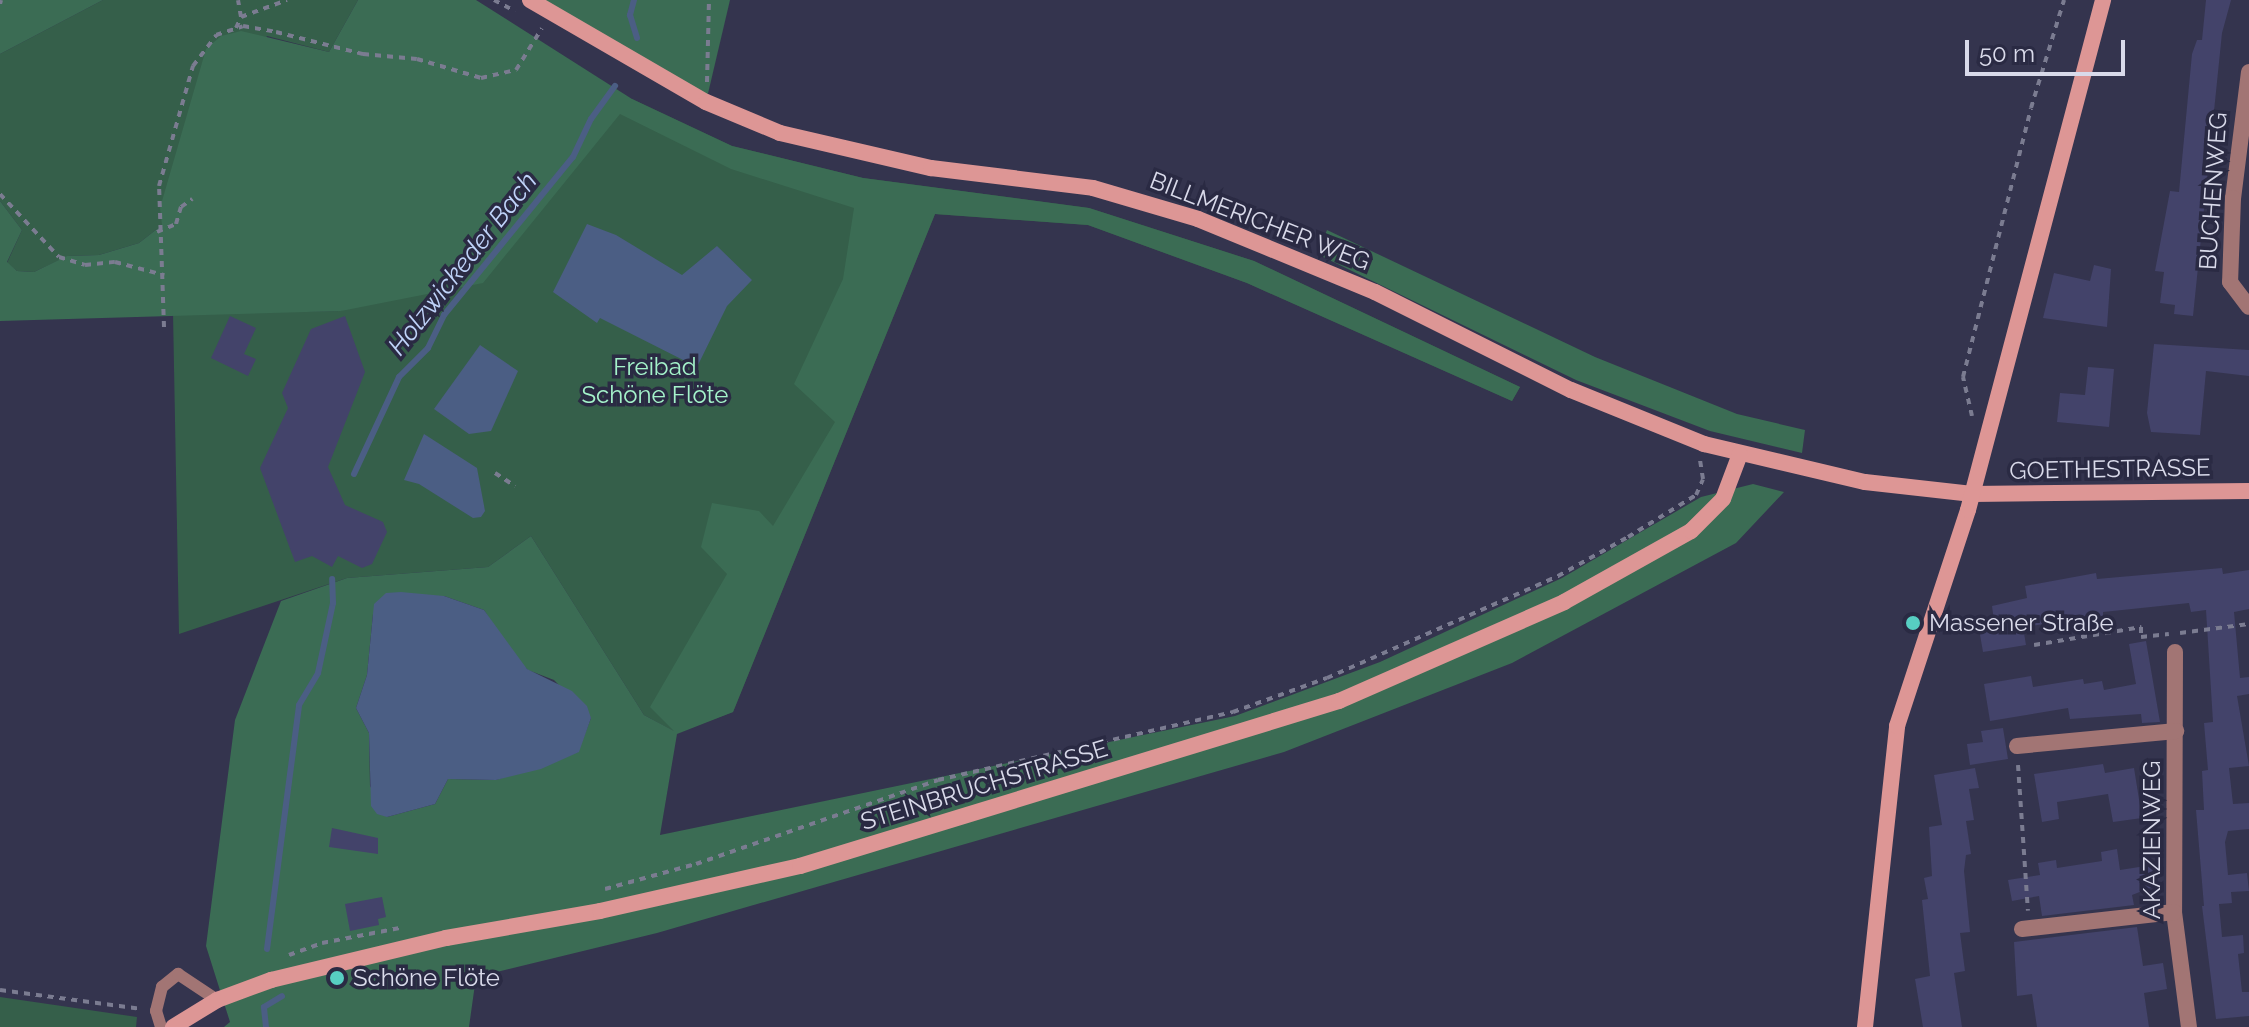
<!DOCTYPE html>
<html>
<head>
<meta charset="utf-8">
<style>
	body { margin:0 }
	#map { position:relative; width:2249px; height:1027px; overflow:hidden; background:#34344e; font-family:Raleway,sans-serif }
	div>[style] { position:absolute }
	.green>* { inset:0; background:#355f4a }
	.forest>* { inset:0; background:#3b6c54 }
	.water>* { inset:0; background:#4b5e84 }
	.stream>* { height:6px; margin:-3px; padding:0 3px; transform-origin:3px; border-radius:3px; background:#4b5e84 }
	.building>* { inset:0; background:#43436a }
	.path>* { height:4px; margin-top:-2px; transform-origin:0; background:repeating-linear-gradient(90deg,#7b7c91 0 6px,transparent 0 12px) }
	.lane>* { height:12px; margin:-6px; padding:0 6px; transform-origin:6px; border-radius:6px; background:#a27574 }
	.street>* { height:16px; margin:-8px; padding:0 8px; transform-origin:8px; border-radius:8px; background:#a27574 }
	.secondary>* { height:16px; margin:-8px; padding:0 8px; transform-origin:8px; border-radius:8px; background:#dd9695 }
	.dots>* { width:22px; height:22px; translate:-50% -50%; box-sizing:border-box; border:4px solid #2a2a43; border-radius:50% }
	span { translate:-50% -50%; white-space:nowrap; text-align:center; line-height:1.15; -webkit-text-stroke:7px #2a2a43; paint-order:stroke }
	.street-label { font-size:24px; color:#d9daea }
	.park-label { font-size:24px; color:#a4f3ca }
	.poi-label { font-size:24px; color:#d9daea }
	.left { translate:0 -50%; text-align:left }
	.water-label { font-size:26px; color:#bfd3f9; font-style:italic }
	.scale { position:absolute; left:1965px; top:40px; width:160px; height:36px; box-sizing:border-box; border:4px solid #d9daea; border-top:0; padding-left:10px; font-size:24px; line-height:28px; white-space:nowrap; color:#d9daea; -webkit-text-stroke:6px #2a2a43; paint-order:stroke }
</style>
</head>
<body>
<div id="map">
	<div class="green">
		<div style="clip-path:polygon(103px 0,358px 0,329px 52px,267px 36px,162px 225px,139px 243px,99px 255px,68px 256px,34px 272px,17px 271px,7px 263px,22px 230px,0 201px,0 54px)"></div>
		<div style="clip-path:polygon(632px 99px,732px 146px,863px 178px,1089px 208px,1254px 261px,1520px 387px,1512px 401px,1247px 283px,1088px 225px,935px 214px,733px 712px,677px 733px,644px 715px,531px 536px,488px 567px,347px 578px,179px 634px,173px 313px,341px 311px)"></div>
		<div style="clip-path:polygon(0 997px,137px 1017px,136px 1027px,0 1027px)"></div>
	</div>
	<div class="forest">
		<div style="clip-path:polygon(0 0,103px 0,0 54px)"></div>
		<div style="clip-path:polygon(evenodd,358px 0,476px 0,632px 99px,732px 146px,863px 178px,1089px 208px,1254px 261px,1520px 387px,1512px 401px,1247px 283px,1088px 225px,935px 214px,733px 712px,677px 734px,660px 835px,1235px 716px,1380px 662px,1562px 578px,1701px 497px,1753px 484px,1784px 492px,1736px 543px,1512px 663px,1284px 752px,657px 933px,476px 977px,469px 1027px,224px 1027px,230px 1022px,206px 946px,235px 720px,281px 601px,347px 578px,488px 567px,531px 536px,644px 715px,674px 731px,650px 707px,727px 574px,701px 547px,712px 503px,759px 511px,773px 526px,835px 422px,794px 384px,843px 279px,854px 208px,731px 169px,620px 114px,483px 283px,341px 311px,0 321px,0 201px,22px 230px,7px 262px,17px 271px,34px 272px,67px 256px,99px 255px,139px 243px,162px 225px,160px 208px,206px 49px,221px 36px,241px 31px,329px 52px,358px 0,444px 596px,484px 610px,515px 658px,528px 670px,554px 680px,591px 718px,578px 752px,496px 780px,448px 779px,435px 804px,387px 817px,370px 786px,369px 733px,356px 708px,367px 675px,373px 614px,444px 596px)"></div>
		<div style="clip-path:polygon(530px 0,730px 0,706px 102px)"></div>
		<div style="clip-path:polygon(1327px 230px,1595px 357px,1737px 414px,1805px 430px,1802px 453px,1710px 431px,1576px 380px,1317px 254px)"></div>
	</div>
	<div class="water">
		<div style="clip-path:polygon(587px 224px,616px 235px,682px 275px,717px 246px,752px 280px,727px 306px,697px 367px,600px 318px,597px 323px,553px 292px)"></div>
		<div style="clip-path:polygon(480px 345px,518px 371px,491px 431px,469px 434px,434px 409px)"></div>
		<div style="clip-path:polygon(424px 434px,477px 468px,485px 511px,481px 517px,473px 518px,419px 484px,404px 480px)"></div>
		<div style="clip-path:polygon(401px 592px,444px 596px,484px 610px,527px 669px,572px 691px,587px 706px,591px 718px,579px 752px,541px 769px,496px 780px,448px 779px,435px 804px,387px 817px,377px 814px,371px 806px,369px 733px,356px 708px,367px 675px,374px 604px,386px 593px)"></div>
	</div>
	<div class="stream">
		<div style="left:634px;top:0;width:16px;rotate:105deg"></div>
		<div style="left:630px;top:15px;width:24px;rotate:73deg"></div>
		<div style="left:354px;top:474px;width:107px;rotate:-65.1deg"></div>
		<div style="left:399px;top:377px;width:41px;rotate:-45deg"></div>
		<div style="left:428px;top:348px;width:37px;rotate:-64deg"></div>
		<div style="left:444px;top:315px;width:204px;rotate:-50.8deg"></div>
		<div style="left:573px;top:157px;width:42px;rotate:-64.7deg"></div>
		<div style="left:591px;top:119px;width:41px;rotate:-54deg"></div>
		<div style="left:267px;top:949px;width:246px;rotate:-82.5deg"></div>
		<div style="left:299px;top:705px;width:37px;rotate:-59deg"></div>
		<div style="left:318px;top:673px;width:72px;rotate:-77.9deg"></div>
		<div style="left:333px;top:603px;width:24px;rotate:-92deg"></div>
		<div style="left:266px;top:1027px;width:20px;rotate:-96deg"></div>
		<div style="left:264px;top:1007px;width:21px;rotate:-31deg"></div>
	</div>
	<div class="building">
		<div style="clip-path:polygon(2206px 0,2231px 0,2222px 33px,2193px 316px,2174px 314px,2175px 305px,2160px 303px,2164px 272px,2155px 271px,2170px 191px,2179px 192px,2192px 54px,2197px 40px,2202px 40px)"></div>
		<div style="clip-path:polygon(2094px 265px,2111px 269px,2107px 327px,2043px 318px,2054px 273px,2090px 281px)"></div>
		<div style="clip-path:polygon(230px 316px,256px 328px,244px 354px,256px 359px,248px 376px,211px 358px)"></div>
		<div style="clip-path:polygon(345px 316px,365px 372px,328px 467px,345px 505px,383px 522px,387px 532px,372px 564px,362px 568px,338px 556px,332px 567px,312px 556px,295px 562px,260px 468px,288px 408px,282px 393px,311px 329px)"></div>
		<div style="clip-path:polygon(2154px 344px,2249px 350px,2249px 376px,2206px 371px,2200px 435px,2151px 432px,2147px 413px)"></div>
		<div style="clip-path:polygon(2088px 367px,2114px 369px,2109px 427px,2057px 422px,2060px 393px,2085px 395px)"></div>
		<div style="clip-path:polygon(2222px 568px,2223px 574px,2249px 570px,2249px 609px,2234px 612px,2240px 678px,2249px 677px,2249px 694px,2237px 696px,2249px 766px,2229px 768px,2233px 804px,2249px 803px,2249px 829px,2228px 831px,2225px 842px,2228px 875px,2247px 873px,2249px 891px,2231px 892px,2232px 903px,2219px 904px,2222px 937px,2243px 935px,2244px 953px,2238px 954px,2242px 992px,2249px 992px,2249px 1016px,2216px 1019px,2202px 906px,2211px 905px,2204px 906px,2196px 810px,2204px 810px,2202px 771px,2208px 770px,2204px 723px,2213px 722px,2206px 610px,2191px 612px,2189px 603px,2103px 612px,2103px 616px,2023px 627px,2026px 645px,1983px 652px,1978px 623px,1994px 621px,1992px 606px,2027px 598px,2025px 586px,2096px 573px,2097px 579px)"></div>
		<div style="clip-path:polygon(2146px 641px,2160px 722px,2142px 723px,2141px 714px,2070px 719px,2068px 708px,1990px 721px,1984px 684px,2031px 676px,2033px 687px,2083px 679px,2084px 684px,2102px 681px,2104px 690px,2136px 684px,2129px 644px)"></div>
		<div style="clip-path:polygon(2003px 728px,2008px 759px,1970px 765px,1967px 744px,1983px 742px,1981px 731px)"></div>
		<div style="clip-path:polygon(2103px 764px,2105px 773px,2134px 768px,2142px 818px,2113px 822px,2108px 794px,2057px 802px,2059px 819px,2042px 822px,2034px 774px)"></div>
		<div style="clip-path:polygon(1975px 768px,1979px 788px,1969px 789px,1974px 820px,1966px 821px,1971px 854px,1966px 855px,1964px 871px,1970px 932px,1960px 933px,1965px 971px,1954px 973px,1962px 1027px,1923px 1027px,1915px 979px,1930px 976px,1922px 900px,1928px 899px,1924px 878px,1932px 876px,1929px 827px,1942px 825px,1934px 775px)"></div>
		<div style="clip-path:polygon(332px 828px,378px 838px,378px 854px,329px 847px)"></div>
		<div style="clip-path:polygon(2117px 849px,2120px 870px,2152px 865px,2155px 886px,2132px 895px,2134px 905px,2042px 916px,2039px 896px,2012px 901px,2008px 880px,2040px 875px,2038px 863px,2056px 860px,2057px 868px,2102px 861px,2101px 852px)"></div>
		<div style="clip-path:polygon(382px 897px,386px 917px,378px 919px,379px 925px,350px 931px,345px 904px)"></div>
		<div style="clip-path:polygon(2137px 927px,2143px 966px,2163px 963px,2167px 989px,2144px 993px,2149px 1027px,2037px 1027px,2032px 994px,2017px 996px,2014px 942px)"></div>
	</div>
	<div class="path">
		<div style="left:494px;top:0;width:24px;rotate:28deg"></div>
		<div style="left:0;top:4px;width:4px;rotate:-76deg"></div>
		<div style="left:241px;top:17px;width:49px;rotate:-20.3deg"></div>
		<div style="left:236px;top:28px;width:12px;rotate:-66deg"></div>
		<div style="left:241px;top:17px;width:17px;rotate:-100deg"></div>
		<div style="left:707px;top:82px;width:82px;rotate:-88.6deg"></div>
		<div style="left:0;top:194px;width:86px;rotate:46.9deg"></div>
		<div style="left:59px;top:257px;width:27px;rotate:17deg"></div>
		<div style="left:85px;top:265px;width:30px;rotate:-6deg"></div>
		<div style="left:115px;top:262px;width:51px;rotate:14.9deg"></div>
		<div style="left:157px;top:232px;width:21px;rotate:-23deg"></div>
		<div style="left:176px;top:224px;width:18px;rotate:-74deg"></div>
		<div style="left:181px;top:207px;width:14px;rotate:-36deg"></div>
		<div style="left:164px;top:327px;width:141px;rotate:-92deg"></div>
		<div style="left:159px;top:186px;width:125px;rotate:-74.2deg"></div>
		<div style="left:193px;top:66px;width:39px;rotate:-53deg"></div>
		<div style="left:216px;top:35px;width:28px;rotate:-18deg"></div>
		<div style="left:243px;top:26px;width:34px;rotate:10deg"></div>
		<div style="left:276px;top:32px;width:90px;rotate:14.2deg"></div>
		<div style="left:363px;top:54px;width:54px;rotate:5.3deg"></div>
		<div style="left:417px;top:59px;width:67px;rotate:16.5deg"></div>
		<div style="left:481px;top:78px;width:36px;rotate:-13deg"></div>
		<div style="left:516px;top:70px;width:49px;rotate:-58.2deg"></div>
		<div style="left:1972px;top:416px;width:40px;rotate:-103deg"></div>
		<div style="left:1963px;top:377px;width:277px;rotate:-75.8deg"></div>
		<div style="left:2031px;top:108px;width:113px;rotate:-73deg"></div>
		<div style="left:495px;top:473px;width:24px;rotate:33deg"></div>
		<div style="left:2180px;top:633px;width:70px;rotate:-7.4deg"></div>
		<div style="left:2034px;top:645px;width:109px;rotate:-9.5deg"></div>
		<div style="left:2141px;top:627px;width:10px;rotate:90deg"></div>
		<div style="left:2141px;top:637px;width:28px;rotate:-6deg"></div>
		<div style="left:2018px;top:765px;width:146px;rotate:86.1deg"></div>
		<div style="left:605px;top:889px;width:94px;rotate:-15.4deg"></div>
		<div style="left:696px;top:864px;width:256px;rotate:-19.1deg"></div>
		<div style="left:938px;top:780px;width:303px;rotate:-13deg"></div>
		<div style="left:1233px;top:712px;width:100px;rotate:-19.9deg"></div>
		<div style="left:1327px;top:678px;width:253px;rotate:-23.8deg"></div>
		<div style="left:1558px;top:576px;width:80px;rotate:-29.1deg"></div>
		<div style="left:1628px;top:537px;width:80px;rotate:-31.7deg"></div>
		<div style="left:1696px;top:495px;width:17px;rotate:-66deg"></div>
		<div style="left:1703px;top:479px;width:19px;rotate:-99deg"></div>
		<div style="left:289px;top:955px;width:35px;rotate:-20deg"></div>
		<div style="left:322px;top:943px;width:79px;rotate:-10.9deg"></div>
		<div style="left:0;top:990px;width:143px;rotate:7.6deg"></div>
	</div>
	<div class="lane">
		<div style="left:161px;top:1027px;width:17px;rotate:-107deg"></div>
		<div style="left:156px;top:1011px;width:25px;rotate:-76deg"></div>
		<div style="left:162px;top:987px;width:21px;rotate:-39deg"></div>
		<div style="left:178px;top:974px;width:47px;rotate:33.7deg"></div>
	</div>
	<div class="street">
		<div style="left:2249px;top:72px;width:127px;rotate:97.2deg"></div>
		<div style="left:2233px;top:198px;width:84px;rotate:92deg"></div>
		<div style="left:2230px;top:282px;width:31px;rotate:53deg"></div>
		<div style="left:2175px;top:652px;width:260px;rotate:90.2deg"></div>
		<div style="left:2174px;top:912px;width:116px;rotate:82.6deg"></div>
		<div style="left:2017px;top:746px;width:160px;rotate:-5.4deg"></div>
		<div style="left:2022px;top:929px;width:153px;rotate:-6.4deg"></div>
	</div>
	<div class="secondary">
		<div style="left:530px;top:0;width:203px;rotate:30.1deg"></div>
		<div style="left:706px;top:102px;width:80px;rotate:22.7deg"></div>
		<div style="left:780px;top:133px;width:155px;rotate:13.1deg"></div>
		<div style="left:931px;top:168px;width:163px;rotate:7deg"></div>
		<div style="left:1093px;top:188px;width:109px;rotate:16.4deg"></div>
		<div style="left:1198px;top:219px;width:191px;rotate:22.4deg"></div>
		<div style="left:1375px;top:292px;width:219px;rotate:26.6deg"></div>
		<div style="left:1571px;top:390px;width:144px;rotate:22.1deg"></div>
		<div style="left:1704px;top:444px;width:165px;rotate:13.3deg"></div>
		<div style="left:1865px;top:482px;width:108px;rotate:6.4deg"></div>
		<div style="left:1972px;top:494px;width:277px;rotate:-0.6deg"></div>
		<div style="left:173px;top:1027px;width:52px;rotate:-31.5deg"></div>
		<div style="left:217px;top:1000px;width:58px;rotate:-20.3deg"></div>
		<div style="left:271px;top:980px;width:180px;rotate:-13.5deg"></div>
		<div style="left:446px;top:938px;width:156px;rotate:-9.9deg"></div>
		<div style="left:600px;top:911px;width:205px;rotate:-12.7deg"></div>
		<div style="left:800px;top:866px;width:564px;rotate:-17.02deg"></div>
		<div style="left:1339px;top:701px;width:246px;rotate:-23.7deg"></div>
		<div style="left:1564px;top:602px;width:145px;rotate:-29.2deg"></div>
		<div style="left:1691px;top:531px;width:45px;rotate:-45deg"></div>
		<div style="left:1723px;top:499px;width:48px;rotate:-69.3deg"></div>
		<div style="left:1865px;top:1027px;width:303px;rotate:-83.9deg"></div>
		<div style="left:1897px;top:726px;width:227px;rotate:-71.8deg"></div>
		<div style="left:1968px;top:510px;width:528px;rotate:-75.17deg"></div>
	</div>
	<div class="dots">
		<div style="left:1913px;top:623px;background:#57cec2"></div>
		<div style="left:337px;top:978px;background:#57cec2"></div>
	</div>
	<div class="street-label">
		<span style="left:2213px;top:191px;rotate:-86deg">BUCHENWEG</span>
		<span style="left:1260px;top:221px;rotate:21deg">BILLMERICHER WEG</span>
		<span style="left:2110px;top:469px;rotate:-1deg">GOETHESTRASSE</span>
		<span style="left:984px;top:785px;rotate:-17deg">STEINBRUCHSTRASSE</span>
		<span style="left:2152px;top:840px;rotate:-90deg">AKAZIENWEG</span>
	</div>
	<div class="park-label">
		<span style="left:655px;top:381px">Freibad<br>Schöne Flöte</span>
	</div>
	<div class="poi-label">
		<span class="left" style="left:1929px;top:623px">Massener Straße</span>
		<span class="left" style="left:353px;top:978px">Schöne Flöte</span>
	</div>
	<div class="water-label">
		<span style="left:463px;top:264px;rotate:-52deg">Holzwickeder Bach</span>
	</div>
	<div class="scale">50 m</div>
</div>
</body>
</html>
